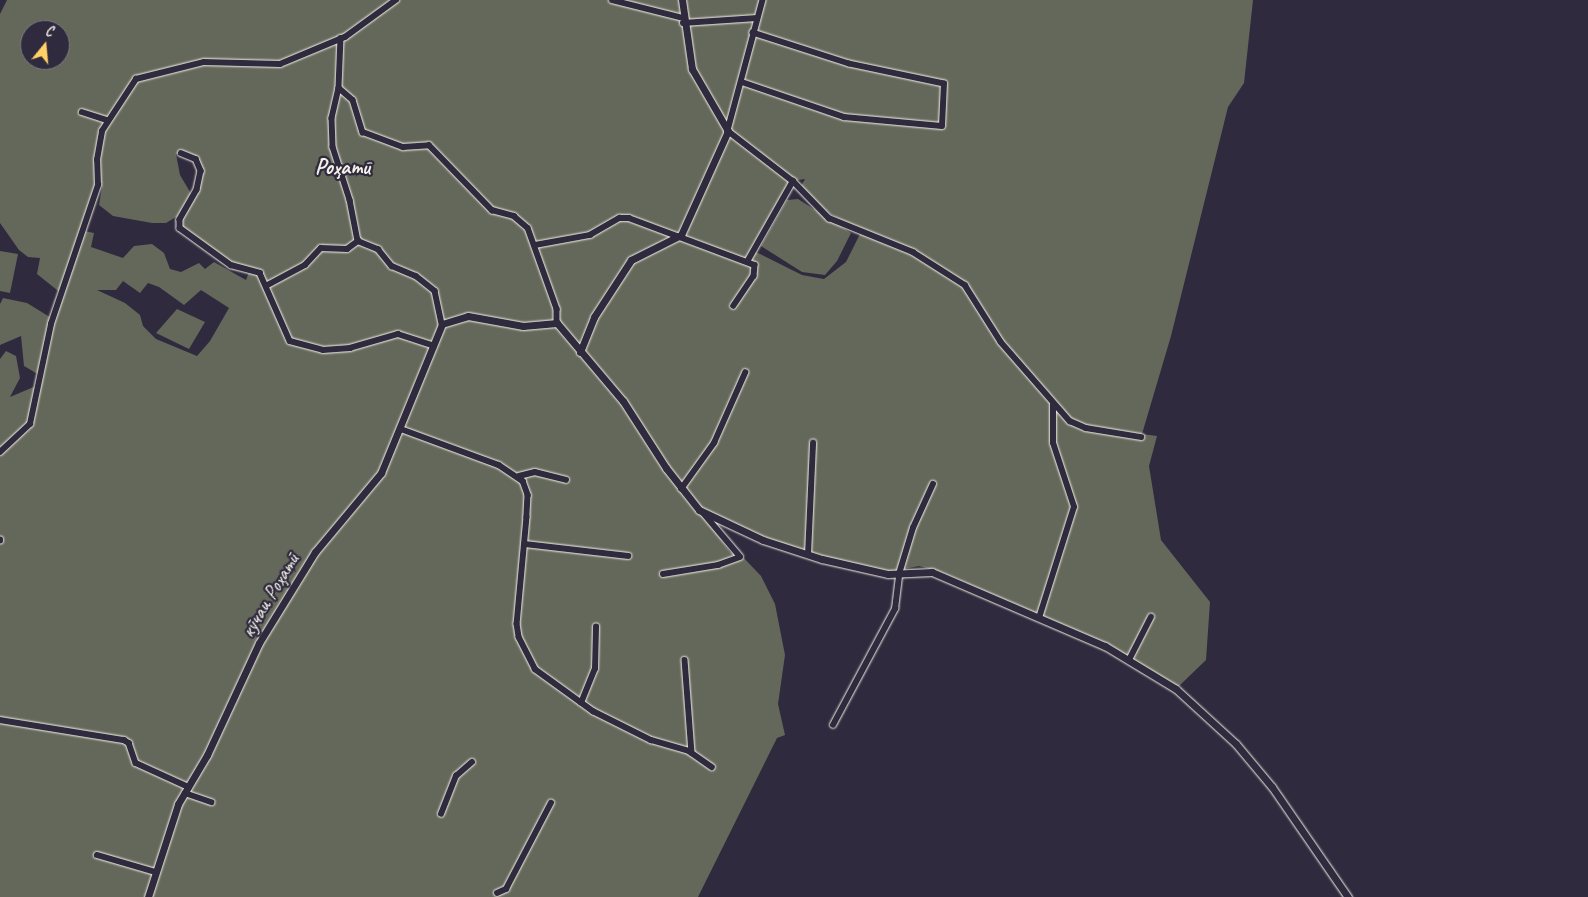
<!DOCTYPE html>
<html>
<head>
<meta charset="utf-8">
<style>
	body { margin:0 }
	#map { position:relative; width:1588px; height:897px; overflow:hidden; background:#2f2a3d; font-family:Caveat,sans-serif }
	div>[style] { position:absolute }
	.green>* { inset:0; background:#64685a }
	.roads { filter:drop-shadow(0 0 1px #f4f1e8) drop-shadow(0 0 1px #f4f1e8) }
	.minor>* { height:5.5px; margin:-2.75px; padding:0 2.75px; transform-origin:2.75px; border-radius:2.75px; background:#2f2a3d }
	.tertiary>* { height:7px; margin:-3.5px; padding:0 3.5px; transform-origin:3.5px; border-radius:3.5px; background:#2f2a3d }
	span { translate:-50% -50%; white-space:nowrap; text-align:center; line-height:1.15; -webkit-text-stroke:4.5px #2f2a3d; paint-order:stroke }
	.street-label { font-size:20px; color:#f4f1e8 }
	.quarter-label { font-size:22px; color:#f4f1e8; font-weight:700 }
	.north { position:absolute; left:20px; top:20px; width:50px; height:50px; box-sizing:border-box; background:#2f2a3d; border:1px solid #7e7a81; border-radius:50%; rotate:17deg; font-size:14px; font-weight:700; line-height:20px; text-align:center; color:#f4f1e8 }
	.north::after { content:''; display:block; margin:auto; width:18px; height:22px; background:#ffd166; clip-path:polygon(50% 0,100% 100%,50% 72%,0 100%) }
</style>
</head>
<body>
<div id="map">
	<div class="green">
		<div style="clip-path:polygon(evenodd,7px 0,1253px 0,1244px 83px,1228px 107px,1171px 336px,1142px 434px,1157px 436px,1149px 466px,1161px 540px,1210px 602px,1206px 660px,1178px 687px,1107px 644px,941px 572px,919px 566px,884px 573px,762px 543px,701px 512px,730px 552px,741px 555px,761px 576px,775px 604px,785px 655px,778px 704px,785px 735px,777px 738px,698px 897px,0 897px,0 359px,6px 351px,16px 356px,20px 378px,10px 397px,36px 386px,41px 376px,24px 366px,21px 336px,0 345px,0 304px,3px 298px,27px 303px,53px 319px,62px 294px,37px 274px,40px 258px,28px 257px,19px 250px,0 223px,0 14px,7px 0,30px 30px,60px 30px,60px 60px,30px 60px,30px 30px,7px 0,176px 154px,190px 155px,199px 168px,193px 197px,180px 175px,176px 154px,7px 0,805px 179px,800px 188px,809px 201px,861px 232px,846px 262px,824px 279px,802px 275px,752px 250px,792px 181px,805px 179px,7px 0,99px 181px,102px 187px,99px 205px,113px 216px,152px 223px,166px 223px,181px 214px,176px 225px,184px 233px,233px 268px,249px 272px,246px 280px,214px 262px,205px 269px,199px 263px,181px 272px,170px 269px,164px 253px,152px 244px,134px 246px,123px 258px,91px 247px,94px 233px,84px 231px,99px 181px,7px 0,123px 281px,140px 293px,148px 283px,159px 287px,184px 305px,201px 290px,229px 308px,210px 341px,197px 356px,156px 339px,143px 326px,140px 315px,125px 303px,97px 290px,116px 290px,123px 281px)"></div>
		<div style="clip-path:polygon(798px 199px,851px 233px,837px 261px,825px 275px,802px 272px,761px 246px,787px 200px)"></div>
		<div style="clip-path:polygon(0 251px,18px 254px,10px 293px,0 291px)"></div>
		<div style="clip-path:polygon(177px 309px,205px 322px,189px 349px,156px 333px)"></div>
	</div>
	<div class="roads">
		<div class="minor">
			<div style="left:612px;top:0;width:73px;rotate:14.2deg"></div>
			<div style="left:763px;top:0;width:136px;rotate:105deg"></div>
			<div style="left:728px;top:131px;width:82px;rotate:37.6deg"></div>
			<div style="left:793px;top:181px;width:52px;rotate:45.8deg"></div>
			<div style="left:829px;top:218px;width:91px;rotate:22deg"></div>
			<div style="left:913px;top:252px;width:62px;rotate:32.4deg"></div>
			<div style="left:965px;top:285px;width:67px;rotate:57.7deg"></div>
			<div style="left:1001px;top:342px;width:105px;rotate:48.9deg"></div>
			<div style="left:1070px;top:421px;width:17px;rotate:24deg"></div>
			<div style="left:1086px;top:428px;width:56px;rotate:9.3deg"></div>
			<div style="left:683px;top:23px;width:74px;rotate:-3.9deg"></div>
			<div style="left:341px;top:38px;width:50px;rotate:92.3deg"></div>
			<div style="left:339px;top:88px;width:31px;rotate:103deg"></div>
			<div style="left:332px;top:118px;width:29px;rotate:88deg"></div>
			<div style="left:333px;top:147px;width:56px;rotate:72.2deg"></div>
			<div style="left:350px;top:200px;width:42px;rotate:79deg"></div>
			<div style="left:358px;top:241px;width:22px;rotate:22deg"></div>
			<div style="left:378px;top:249px;width:22px;rotate:51deg"></div>
			<div style="left:392px;top:266px;width:26px;rotate:23deg"></div>
			<div style="left:416px;top:276px;width:24px;rotate:38deg"></div>
			<div style="left:435px;top:291px;width:34px;rotate:78deg"></div>
			<div style="left:742px;top:82px;width:108px;rotate:18.9deg"></div>
			<div style="left:844px;top:117px;width:98px;rotate:5.2deg"></div>
			<div style="left:942px;top:126px;width:42px;rotate:-87.3deg"></div>
			<div style="left:944px;top:84px;width:97px;rotate:-168.1deg"></div>
			<div style="left:849px;top:64px;width:101px;rotate:-162.1deg"></div>
			<div style="left:339px;top:88px;width:18px;rotate:41deg"></div>
			<div style="left:353px;top:100px;width:34px;rotate:73deg"></div>
			<div style="left:363px;top:132px;width:43px;rotate:20.6deg"></div>
			<div style="left:403px;top:147px;width:26px;rotate:-4deg"></div>
			<div style="left:429px;top:145px;width:91px;rotate:45.9deg"></div>
			<div style="left:492px;top:210px;width:23px;rotate:15deg"></div>
			<div style="left:514px;top:216px;width:18px;rotate:41deg"></div>
			<div style="left:528px;top:228px;width:86px;rotate:70.3deg"></div>
			<div style="left:557px;top:309px;width:14px;rotate:90deg"></div>
			<div style="left:82px;top:112px;width:26px;rotate:18deg"></div>
			<div style="left:181px;top:153px;width:16px;rotate:22deg"></div>
			<div style="left:196px;top:159px;width:13px;rotate:67deg"></div>
			<div style="left:201px;top:171px;width:19px;rotate:102deg"></div>
			<div style="left:197px;top:190px;width:34px;rotate:120deg"></div>
			<div style="left:180px;top:220px;width:8px;rotate:90deg"></div>
			<div style="left:180px;top:228px;width:63px;rotate:36deg"></div>
			<div style="left:231px;top:265px;width:30px;rotate:15deg"></div>
			<div style="left:260px;top:273px;width:74px;rotate:66.2deg"></div>
			<div style="left:290px;top:341px;width:34px;rotate:15deg"></div>
			<div style="left:323px;top:350px;width:27px;rotate:-4deg"></div>
			<div style="left:350px;top:348px;width:50px;rotate:-16.3deg"></div>
			<div style="left:398px;top:334px;width:38px;rotate:18deg"></div>
			<div style="left:535px;top:245px;width:56px;rotate:-10.3deg"></div>
			<div style="left:590px;top:235px;width:34px;rotate:-30deg"></div>
			<div style="left:620px;top:218px;width:9px"></div>
			<div style="left:629px;top:218px;width:134px;rotate:20.5deg"></div>
			<div style="left:755px;top:265px;width:11px;rotate:95deg"></div>
			<div style="left:754px;top:276px;width:36px;rotate:124deg"></div>
			<div style="left:747px;top:262px;width:93px;rotate:-60.4deg"></div>
			<div style="left:266px;top:286px;width:44px;rotate:-28.3deg"></div>
			<div style="left:305px;top:265px;width:23px;rotate:-47deg"></div>
			<div style="left:321px;top:248px;width:26px;rotate:2deg"></div>
			<div style="left:347px;top:249px;width:14px;rotate:-36deg"></div>
			<div style="left:401px;top:429px;width:104px;rotate:20.2deg"></div>
			<div style="left:499px;top:465px;width:29px;rotate:34deg"></div>
			<div style="left:523px;top:481px;width:15px;rotate:70deg"></div>
			<div style="left:528px;top:495px;width:22px;rotate:93deg"></div>
			<div style="left:527px;top:517px;width:107px;rotate:95.3deg"></div>
			<div style="left:517px;top:624px;width:13px;rotate:81deg"></div>
			<div style="left:519px;top:637px;width:36px;rotate:63deg"></div>
			<div style="left:535px;top:669px;width:72px;rotate:35.9deg"></div>
			<div style="left:593px;top:711px;width:65px;rotate:26.6deg"></div>
			<div style="left:651px;top:740px;width:40px;rotate:16deg"></div>
			<div style="left:689px;top:751px;width:28px;rotate:35deg"></div>
			<div style="left:0;top:452px;width:41px;rotate:-43deg"></div>
			<div style="left:30px;top:424px;width:102px;rotate:-78.1deg"></div>
			<div style="left:51px;top:324px;width:147px;rotate:-71.3deg"></div>
			<div style="left:98px;top:185px;width:25px;rotate:-92deg"></div>
			<div style="left:97px;top:160px;width:29px;rotate:-80deg"></div>
			<div style="left:102px;top:131px;width:62px;rotate:-56.8deg"></div>
			<div style="left:136px;top:79px;width:70px;rotate:-14deg"></div>
			<div style="left:204px;top:62px;width:76px;rotate:1.5deg"></div>
			<div style="left:280px;top:64px;width:70px;rotate:-22.6deg"></div>
			<div style="left:345px;top:37px;width:63px;rotate:-36deg"></div>
			<div style="left:519px;top:476px;width:16px;rotate:-14deg"></div>
			<div style="left:535px;top:472px;width:32px;rotate:14deg"></div>
			<div style="left:681px;top:489px;width:57px;rotate:-54.3deg"></div>
			<div style="left:714px;top:443px;width:77px;rotate:-66.1deg"></div>
			<div style="left:0;top:541px;width:1px;rotate:-90deg"></div>
			<div style="left:525px;top:544px;width:104px;rotate:6.6deg"></div>
			<div style="left:808px;top:555px;width:112px;rotate:-87.4deg"></div>
			<div style="left:663px;top:574px;width:56px;rotate:-9.3deg"></div>
			<div style="left:718px;top:565px;width:23px;rotate:-20deg"></div>
			<div style="left:740px;top:557px;width:59px;rotate:-130.2deg"></div>
			<div style="left:1039px;top:618px;width:116px;rotate:-72.5deg"></div>
			<div style="left:1074px;top:507px;width:67px;rotate:-108.2deg"></div>
			<div style="left:1053px;top:443px;width:38px;rotate:-90deg"></div>
			<div style="left:685px;top:660px;width:93px;rotate:85.7deg"></div>
			<div style="left:1129px;top:660px;width:48px;rotate:-62.9deg"></div>
			<div style="left:581px;top:703px;width:37px;rotate:-68deg"></div>
			<div style="left:595px;top:669px;width:42px;rotate:-88.6deg"></div>
			<div style="left:0;top:720px;width:126px;rotate:9.2deg"></div>
			<div style="left:124px;top:740px;width:6px;rotate:31deg"></div>
			<div style="left:129px;top:743px;width:21px;rotate:71deg"></div>
			<div style="left:136px;top:763px;width:58px;rotate:24.4deg"></div>
			<div style="left:833px;top:725px;width:132px;rotate:-61.9deg"></div>
			<div style="left:895px;top:609px;width:35px;rotate:-83deg"></div>
			<div style="left:899px;top:574px;width:48px;rotate:-73.1deg"></div>
			<div style="left:913px;top:528px;width:48px;rotate:-65.6deg"></div>
			<div style="left:185px;top:793px;width:28px;rotate:19deg"></div>
			<div style="left:441px;top:814px;width:41px;rotate:-68.5deg"></div>
			<div style="left:456px;top:776px;width:21px;rotate:-41deg"></div>
			<div style="left:97px;top:855px;width:61px;rotate:16.1deg"></div>
			<div style="left:497px;top:893px;width:10px;rotate:-24deg"></div>
			<div style="left:506px;top:889px;width:97px;rotate:-62.4deg"></div>
		</div>
		<div class="tertiary">
			<div style="left:580px;top:352px;width:38px;rotate:-68deg"></div>
			<div style="left:594px;top:317px;width:68px;rotate:-57deg"></div>
			<div style="left:631px;top:260px;width:56px;rotate:-26.6deg"></div>
			<div style="left:681px;top:235px;width:114px;rotate:-65.7deg"></div>
			<div style="left:728px;top:131px;width:72px;rotate:-120.1deg"></div>
			<div style="left:692px;top:69px;width:70px;rotate:-98.2deg"></div>
			<div style="left:148px;top:897px;width:98px;rotate:-72.1deg"></div>
			<div style="left:178px;top:804px;width:57px;rotate:-59.4deg"></div>
			<div style="left:207px;top:755px;width:123px;rotate:-65.1deg"></div>
			<div style="left:259px;top:643px;width:107px;rotate:-58.4deg"></div>
			<div style="left:315px;top:552px;width:103px;rotate:-50.1deg"></div>
			<div style="left:381px;top:473px;width:161px;rotate:-67.7deg"></div>
			<div style="left:442px;top:324px;width:27px;rotate:-17deg"></div>
			<div style="left:468px;top:316px;width:56px;rotate:10.3deg"></div>
			<div style="left:523px;top:326px;width:34px;rotate:-5deg"></div>
			<div style="left:557px;top:323px;width:102px;rotate:49.8deg"></div>
			<div style="left:623px;top:401px;width:80px;rotate:57.3deg"></div>
			<div style="left:666px;top:468px;width:53px;rotate:51.8deg"></div>
			<div style="left:699px;top:510px;width:71px;rotate:25.1deg"></div>
			<div style="left:763px;top:540px;width:62px;rotate:17.9deg"></div>
			<div style="left:822px;top:559px;width:68px;rotate:12.8deg"></div>
			<div style="left:888px;top:574px;width:44px;rotate:-2.6deg"></div>
			<div style="left:932px;top:572px;width:188px;rotate:23.2deg"></div>
			<div style="left:1105px;top:646px;width:83px;rotate:31.2deg"></div>
			<div style="left:1176px;top:689px;width:81px;rotate:42.5deg"></div>
			<div style="left:1236px;top:744px;width:56px;rotate:50.1deg"></div>
			<div style="left:1272px;top:787px;width:134px;rotate:55.4deg"></div>
		</div>
	</div>
	<div class="street-label">
		<span style="left:270px;top:595px;rotate:-59deg">кӯчаи Роҳатӣ</span>
	</div>
	<div class="quarter-label">
		<span style="left:343px;top:168px">Роҳатӣ</span>
	</div>
	<div class="north">С</div>
</div>
</body>
</html>
